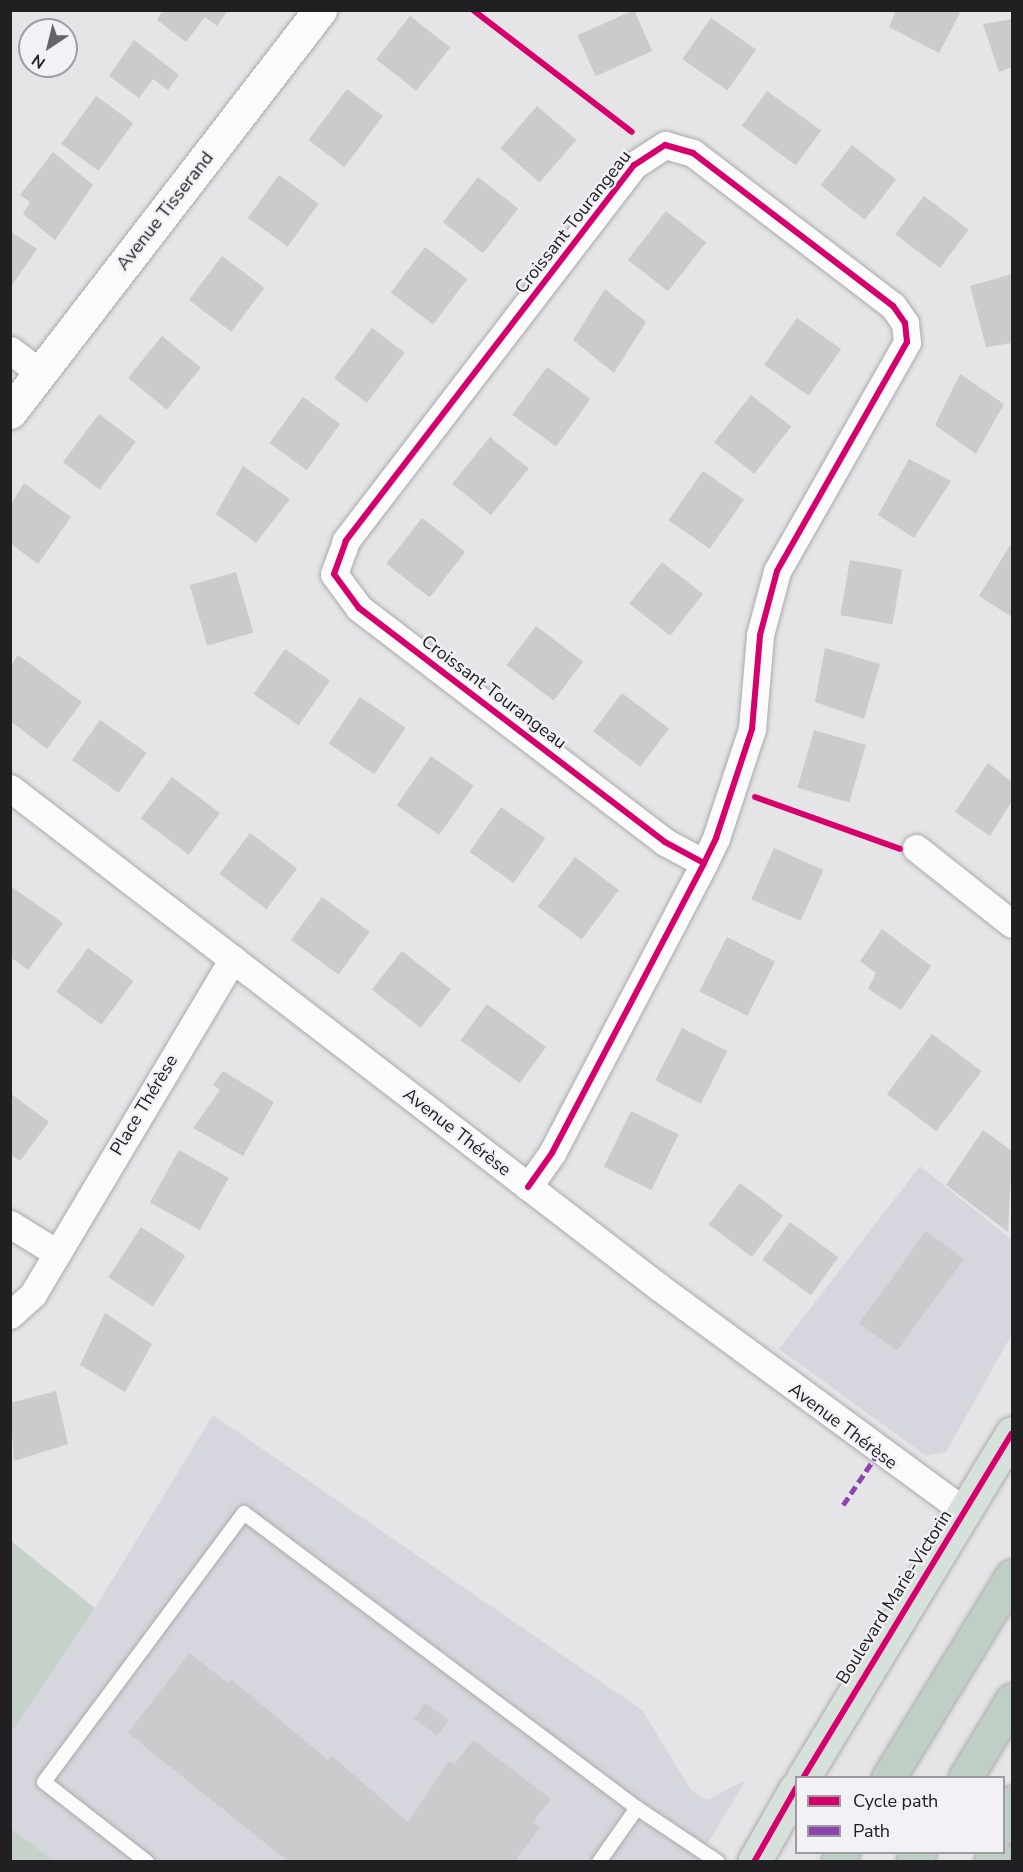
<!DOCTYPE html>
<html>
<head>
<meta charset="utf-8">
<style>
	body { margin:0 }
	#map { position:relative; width:1023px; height:1872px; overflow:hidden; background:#e5e5e8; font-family:"Nunito Sans",sans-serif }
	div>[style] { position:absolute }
	.built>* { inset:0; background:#d6d6de }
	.green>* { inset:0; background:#c6d2c9 }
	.building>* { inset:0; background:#cbcbcd; transform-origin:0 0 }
	.roads { filter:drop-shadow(0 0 2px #aaaaac) drop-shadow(0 0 2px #aaaaac) }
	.service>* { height:14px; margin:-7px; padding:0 7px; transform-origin:7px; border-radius:7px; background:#fbfbfc }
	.minor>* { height:27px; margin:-13.5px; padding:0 13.5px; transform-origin:13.5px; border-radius:13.5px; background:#fbfbfc }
	.tertiary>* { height:33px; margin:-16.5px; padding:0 16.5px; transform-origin:16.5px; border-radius:16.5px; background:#fbfbfc }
	.primary>* { height:33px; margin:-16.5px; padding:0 16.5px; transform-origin:16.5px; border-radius:16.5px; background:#d7e1db }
	.motorway>* { height:33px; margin:-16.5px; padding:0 16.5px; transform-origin:16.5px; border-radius:16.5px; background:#c0cfc6 }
	.quiet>* { height:4.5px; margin-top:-2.25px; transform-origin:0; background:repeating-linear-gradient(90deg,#8e44ad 0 9px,transparent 0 13.5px) }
	.cycleway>* { height:6px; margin:-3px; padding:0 3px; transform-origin:3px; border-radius:3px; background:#d6006c }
	span { translate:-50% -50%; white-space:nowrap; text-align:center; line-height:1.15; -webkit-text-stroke:4.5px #f1f1f6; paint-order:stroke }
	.street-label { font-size:18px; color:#202022 }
	.frame { position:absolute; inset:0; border:12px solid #202022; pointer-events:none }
	.legend { position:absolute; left:795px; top:1776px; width:210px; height:78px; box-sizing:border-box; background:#f1f1f6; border:2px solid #9d9da1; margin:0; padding:8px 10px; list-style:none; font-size:18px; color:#202022 }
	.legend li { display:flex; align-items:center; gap:12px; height:30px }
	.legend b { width:30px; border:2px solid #9d9da1 }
	.north { position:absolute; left:18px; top:18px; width:60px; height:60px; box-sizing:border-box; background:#f1f1f6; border:2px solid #9d9da1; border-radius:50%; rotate:215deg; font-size:16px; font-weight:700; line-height:24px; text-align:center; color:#202022 }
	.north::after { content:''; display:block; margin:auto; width:21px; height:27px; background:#656567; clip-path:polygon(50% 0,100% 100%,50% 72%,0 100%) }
</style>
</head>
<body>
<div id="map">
	<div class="built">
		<div style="clip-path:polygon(920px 1166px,1012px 1240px,1012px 1334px,946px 1452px,926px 1456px,779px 1349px)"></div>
		<div style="clip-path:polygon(213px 1415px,642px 1710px,691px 1790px,707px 1800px,746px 1780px,697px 1861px,54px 1861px,11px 1828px,10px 1733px,95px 1608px)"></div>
	</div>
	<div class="green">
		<div style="clip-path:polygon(11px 1541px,95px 1608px,11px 1733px)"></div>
		<div style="clip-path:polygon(10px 1828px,11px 1828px,54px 1861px,11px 1861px)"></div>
	</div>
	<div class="building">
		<div style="clip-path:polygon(163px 10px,228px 10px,217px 26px,205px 17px,186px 42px,157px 20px)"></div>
		<div style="left:634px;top:10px;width:45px;height:62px;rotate:66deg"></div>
		<div style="clip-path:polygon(896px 10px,955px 10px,960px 13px,939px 53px,889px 27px)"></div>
		<div style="left:410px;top:16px;width:51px;height:55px;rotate:38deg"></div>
		<div style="left:711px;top:18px;width:55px;height:50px;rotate:35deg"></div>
		<div style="clip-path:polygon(1012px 19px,1012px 67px,999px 72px,983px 24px)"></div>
		<div style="clip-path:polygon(134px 40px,179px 75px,168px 90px,153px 79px,139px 98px,109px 76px)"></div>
		<div style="left:347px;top:89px;width:45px;height:64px;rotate:37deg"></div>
		<div style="left:767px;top:91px;width:67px;height:43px;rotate:36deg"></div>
		<div style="left:96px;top:96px;width:46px;height:59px;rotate:36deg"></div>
		<div style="left:537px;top:106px;width:52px;height:56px;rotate:41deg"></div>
		<div style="left:852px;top:145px;width:56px;height:51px;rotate:38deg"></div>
		<div style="clip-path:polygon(53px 152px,93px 185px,55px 240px,23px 214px,30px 202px,20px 195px)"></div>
		<div style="left:279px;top:175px;width:49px;height:53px;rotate:36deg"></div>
		<div style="left:478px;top:177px;width:51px;height:57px;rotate:38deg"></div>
		<div style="left:924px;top:196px;width:56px;height:48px;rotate:37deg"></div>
		<div style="left:666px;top:211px;width:51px;height:62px;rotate:38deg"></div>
		<div style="clip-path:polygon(10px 231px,37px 249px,10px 288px)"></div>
		<div style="left:425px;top:247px;width:53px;height:57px;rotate:37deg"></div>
		<div style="left:222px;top:256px;width:53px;height:55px;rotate:37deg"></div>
		<div style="clip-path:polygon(1012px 274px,1012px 343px,986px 347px,970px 286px)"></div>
		<div style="clip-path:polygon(605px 289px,646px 322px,614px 373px,573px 340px)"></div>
		<div style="left:797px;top:318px;width:54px;height:57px;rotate:35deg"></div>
		<div style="left:372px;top:328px;width:41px;height:63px;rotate:37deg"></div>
		<div style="left:162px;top:336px;width:50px;height:54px;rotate:39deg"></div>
		<div style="left:547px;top:367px;width:54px;height:59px;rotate:36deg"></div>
		<div style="clip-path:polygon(960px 374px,1004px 404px,976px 454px,935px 425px)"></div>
		<div style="left:751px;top:395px;width:51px;height:60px;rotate:38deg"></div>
		<div style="left:303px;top:397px;width:46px;height:57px;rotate:36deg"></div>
		<div style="left:99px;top:414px;width:46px;height:60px;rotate:37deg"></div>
		<div style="left:490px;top:437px;width:50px;height:60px;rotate:39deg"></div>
		<div style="clip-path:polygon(909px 459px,951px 481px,914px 538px,878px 515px)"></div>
		<div style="clip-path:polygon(243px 466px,290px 499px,256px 543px,216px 514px)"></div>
		<div style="left:703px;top:471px;width:50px;height:60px;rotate:35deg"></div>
		<div style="clip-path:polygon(24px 483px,71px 517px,38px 564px,10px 543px,10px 506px)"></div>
		<div style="left:422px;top:518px;width:55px;height:58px;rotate:38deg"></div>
		<div style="clip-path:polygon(1012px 542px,1012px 617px,979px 596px)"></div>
		<div style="left:850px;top:560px;width:53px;height:56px;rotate:10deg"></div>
		<div style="left:662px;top:562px;width:52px;height:53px;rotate:38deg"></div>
		<div style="left:236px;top:572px;width:63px;height:48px;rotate:74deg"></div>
		<div style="left:536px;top:626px;width:59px;height:49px;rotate:37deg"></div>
		<div style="clip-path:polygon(825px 648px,880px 664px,864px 719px,815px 702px)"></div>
		<div style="left:285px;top:649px;width:55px;height:55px;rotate:35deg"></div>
		<div style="clip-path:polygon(18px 655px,82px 702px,47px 749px,10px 721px,10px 667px)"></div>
		<div style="left:622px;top:693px;width:59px;height:48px;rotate:37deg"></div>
		<div style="left:360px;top:697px;width:55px;height:56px;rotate:34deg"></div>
		<div style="left:100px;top:720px;width:57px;height:49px;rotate:35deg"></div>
		<div style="left:814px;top:730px;width:54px;height:60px;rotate:16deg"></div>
		<div style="left:431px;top:756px;width:52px;height:60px;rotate:35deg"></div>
		<div style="clip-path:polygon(988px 763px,1012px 782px,1012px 801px,990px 836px,955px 812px)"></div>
		<div style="left:172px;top:777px;width:60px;height:52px;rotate:37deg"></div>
		<div style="left:501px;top:807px;width:54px;height:55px;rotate:35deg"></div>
		<div style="left:250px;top:833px;width:59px;height:51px;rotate:37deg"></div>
		<div style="left:774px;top:848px;width:54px;height:56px;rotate:24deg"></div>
		<div style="left:575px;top:857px;width:55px;height:62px;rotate:37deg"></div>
		<div style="clip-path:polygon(12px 887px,63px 923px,28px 970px,10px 957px)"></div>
		<div style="left:322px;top:897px;width:59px;height:53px;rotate:36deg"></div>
		<div style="clip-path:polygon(882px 929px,931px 966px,901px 1010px,868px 989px,876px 973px,860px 961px)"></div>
		<div style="left:727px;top:937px;width:54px;height:61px;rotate:27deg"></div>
		<div style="left:88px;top:948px;width:56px;height:54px;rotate:36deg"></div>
		<div style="left:402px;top:951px;width:62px;height:49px;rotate:38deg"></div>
		<div style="left:487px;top:1004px;width:73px;height:45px;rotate:36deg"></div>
		<div style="left:682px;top:1028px;width:51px;height:59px;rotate:27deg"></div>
		<div style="left:932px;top:1034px;width:62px;height:75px;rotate:37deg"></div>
		<div style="clip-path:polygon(223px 1071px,274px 1102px,243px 1156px,193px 1128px,220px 1090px,213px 1085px)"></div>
		<div style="clip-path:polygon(10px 1093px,49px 1122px,20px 1161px,10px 1154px)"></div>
		<div style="left:631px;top:1111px;width:53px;height:62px;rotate:26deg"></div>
		<div style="clip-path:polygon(983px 1130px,1012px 1151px,1008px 1232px,946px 1185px)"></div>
		<div style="left:179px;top:1150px;width:57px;height:60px;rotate:29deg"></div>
		<div style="left:740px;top:1183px;width:54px;height:52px;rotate:37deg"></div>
		<div style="left:790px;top:1222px;width:60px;height:47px;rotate:36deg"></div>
		<div style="left:141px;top:1227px;width:53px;height:60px;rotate:33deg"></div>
		<div style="left:926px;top:1231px;width:47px;height:114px;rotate:36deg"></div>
		<div style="clip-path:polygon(105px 1313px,152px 1344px,125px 1392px,80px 1365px)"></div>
		<div style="clip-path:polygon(56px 1391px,68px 1444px,14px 1461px,10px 1403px)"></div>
		<div style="clip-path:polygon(189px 1653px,228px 1683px,231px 1679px,328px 1760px,331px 1755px,408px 1822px,449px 1761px,454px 1765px,473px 1740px,551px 1799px,533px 1822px,540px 1827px,514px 1862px,289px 1862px,128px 1733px)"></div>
		<div style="left:425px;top:1703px;width:29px;height:19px;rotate:36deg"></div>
	</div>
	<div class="roads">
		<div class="service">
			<div style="left:147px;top:1862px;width:130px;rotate:-142.2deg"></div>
			<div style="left:44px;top:1782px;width:335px;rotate:-53.4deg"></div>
			<div style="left:244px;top:1513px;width:491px;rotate:36.9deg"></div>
			<div style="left:637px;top:1808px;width:97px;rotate:33.7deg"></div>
			<div style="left:599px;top:1862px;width:66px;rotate:-54.9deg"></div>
		</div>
		<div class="minor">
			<div style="left:10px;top:350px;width:39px;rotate:37deg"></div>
			<div style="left:10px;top:788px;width:819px;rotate:37.56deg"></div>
			<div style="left:659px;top:1287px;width:380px;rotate:36.3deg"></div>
			<div style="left:916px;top:848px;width:122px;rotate:38.4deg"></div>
			<div style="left:528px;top:1187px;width:42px;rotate:-54.8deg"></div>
			<div style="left:552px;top:1153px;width:327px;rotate:-62.3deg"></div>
			<div style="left:704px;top:863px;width:28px;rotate:-64deg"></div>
			<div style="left:716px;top:838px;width:115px;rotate:-71.7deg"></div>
			<div style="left:752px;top:729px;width:94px;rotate:-85.1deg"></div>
			<div style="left:760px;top:635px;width:66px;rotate:-75.1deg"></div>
			<div style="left:777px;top:571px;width:263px;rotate:-60.4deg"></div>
			<div style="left:907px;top:342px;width:19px;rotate:-96deg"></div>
			<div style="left:905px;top:323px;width:21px;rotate:-125deg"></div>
			<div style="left:893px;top:306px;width:252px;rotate:-142.6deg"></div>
			<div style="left:693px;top:153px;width:29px;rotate:-164deg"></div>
			<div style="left:665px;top:145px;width:37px;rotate:147deg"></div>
			<div style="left:634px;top:165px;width:474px;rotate:127.5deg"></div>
			<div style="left:346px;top:541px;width:35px;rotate:110deg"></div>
			<div style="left:334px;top:574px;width:42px;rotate:53.7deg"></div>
			<div style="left:359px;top:608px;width:385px;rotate:37.4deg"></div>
			<div style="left:665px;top:842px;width:44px;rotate:28.3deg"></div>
			<div style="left:10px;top:1224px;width:55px;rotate:31.7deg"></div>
			<div style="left:10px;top:1315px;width:31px;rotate:-42deg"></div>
			<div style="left:33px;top:1294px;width:390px;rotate:-59.2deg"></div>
		</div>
		<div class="tertiary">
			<div style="left:10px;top:412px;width:508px;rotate:-52.36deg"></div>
		</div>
		<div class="primary">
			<div style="left:803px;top:1778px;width:403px;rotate:-58.8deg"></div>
			<div style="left:754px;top:1862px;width:85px;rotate:-60.4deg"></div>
		</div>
		<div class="motorway">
			<div style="left:888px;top:1778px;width:237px;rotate:-58.5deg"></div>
			<div style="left:965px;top:1778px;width:91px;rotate:-58.9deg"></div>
			<div style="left:1004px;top:1827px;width:26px;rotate:-72deg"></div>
			<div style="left:838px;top:1862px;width:11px;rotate:-63deg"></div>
			<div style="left:913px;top:1862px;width:12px;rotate:-59deg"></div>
			<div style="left:991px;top:1862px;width:10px;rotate:-73deg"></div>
		</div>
	</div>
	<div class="quiet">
		<div style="left:843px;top:1505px;width:63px;rotate:-56.1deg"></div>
	</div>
	<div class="cycleway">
		<div style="left:473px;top:10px;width:200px;rotate:37.5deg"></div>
		<div style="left:755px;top:797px;width:154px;rotate:19.7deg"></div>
		<div style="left:528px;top:1187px;width:42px;rotate:-54.8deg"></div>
		<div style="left:552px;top:1153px;width:327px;rotate:-62.3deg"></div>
		<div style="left:704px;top:863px;width:28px;rotate:-64deg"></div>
		<div style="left:716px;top:838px;width:115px;rotate:-71.7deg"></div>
		<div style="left:752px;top:729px;width:94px;rotate:-85.1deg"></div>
		<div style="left:760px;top:635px;width:66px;rotate:-75.1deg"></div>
		<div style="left:777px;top:571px;width:263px;rotate:-60.4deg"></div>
		<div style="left:907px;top:342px;width:19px;rotate:-96deg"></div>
		<div style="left:905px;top:323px;width:21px;rotate:-125deg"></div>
		<div style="left:893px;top:306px;width:252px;rotate:-142.6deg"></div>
		<div style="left:693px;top:153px;width:29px;rotate:-164deg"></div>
		<div style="left:665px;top:145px;width:37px;rotate:147deg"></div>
		<div style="left:634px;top:165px;width:474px;rotate:127.5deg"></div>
		<div style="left:346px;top:541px;width:35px;rotate:110deg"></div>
		<div style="left:334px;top:574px;width:42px;rotate:53.7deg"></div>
		<div style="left:359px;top:608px;width:385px;rotate:37.4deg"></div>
		<div style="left:665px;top:842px;width:44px;rotate:28.3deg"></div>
		<div style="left:803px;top:1778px;width:403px;rotate:-58.8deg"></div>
		<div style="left:754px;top:1862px;width:85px;rotate:-60.4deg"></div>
	</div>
	<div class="street-label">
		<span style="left:165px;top:211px;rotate:-52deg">Avenue Tisserand</span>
		<span style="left:573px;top:222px;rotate:-52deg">Croissant Tourangeau</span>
		<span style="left:494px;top:692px;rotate:37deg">Croissant Tourangeau</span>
		<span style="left:144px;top:1105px;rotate:-59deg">Place Thérèse</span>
		<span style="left:457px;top:1132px;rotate:38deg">Avenue Thérèse</span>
		<span style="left:843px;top:1426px;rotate:37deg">Avenue Thérèse</span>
		<span style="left:894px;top:1597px;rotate:-58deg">Boulevard Marie-Victorin</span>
	</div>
	<div class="frame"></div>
	<ul class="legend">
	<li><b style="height:8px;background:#d6006c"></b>Cycle path</li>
	<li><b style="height:8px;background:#8e44ad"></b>Path</li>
	</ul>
	<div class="north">N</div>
</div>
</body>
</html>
